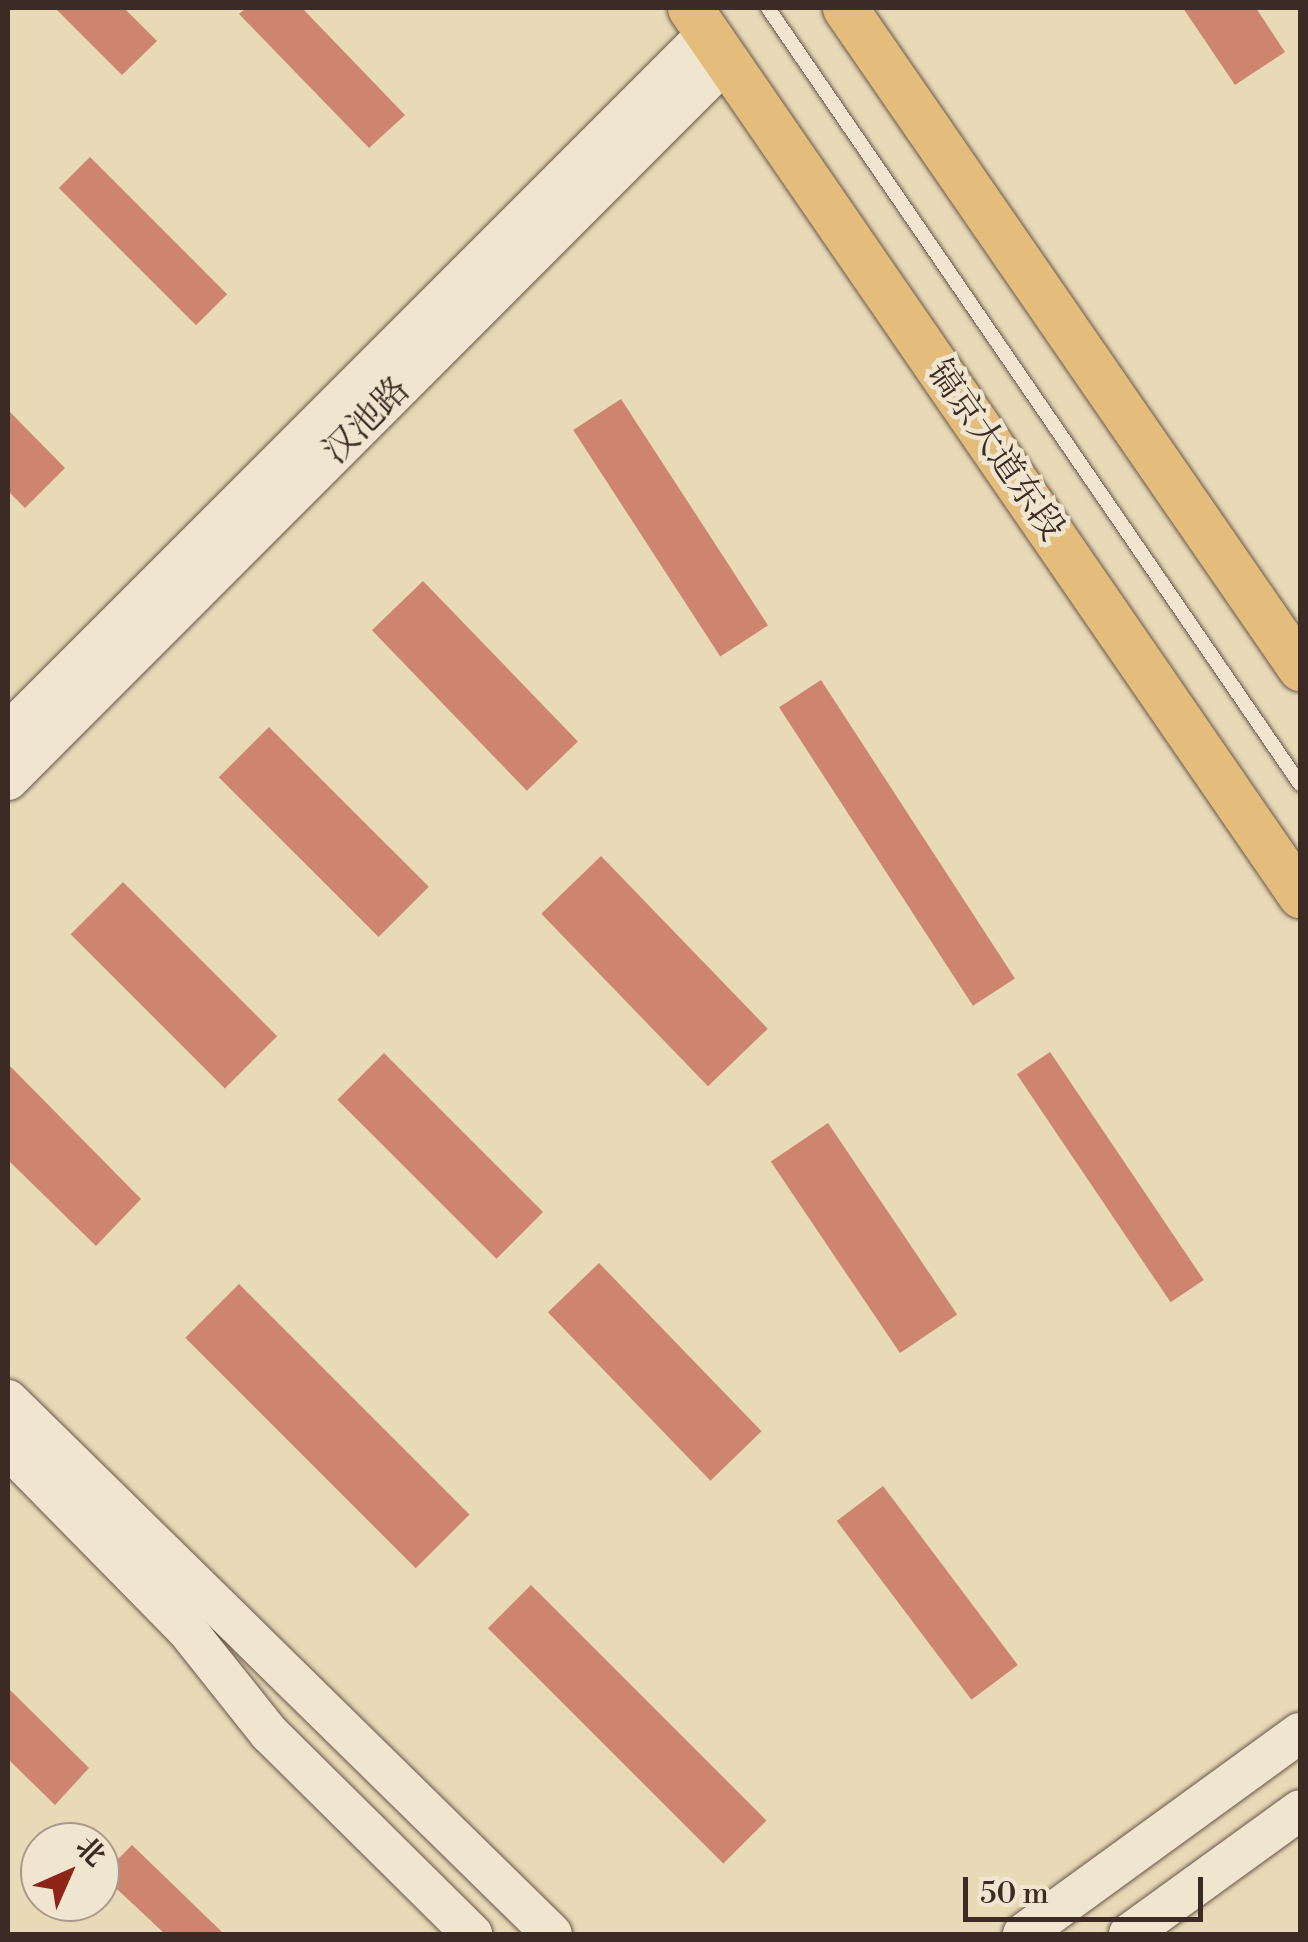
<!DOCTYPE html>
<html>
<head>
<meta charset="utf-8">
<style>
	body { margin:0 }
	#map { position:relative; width:1308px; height:1942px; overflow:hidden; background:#e8d9b7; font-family:"Libre Bodoni","Noto Serif SC",serif }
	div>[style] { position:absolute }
	.building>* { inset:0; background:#cd856f; transform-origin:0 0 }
	.roads { filter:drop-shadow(0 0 2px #675649) drop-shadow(0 0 2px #675649) }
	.lane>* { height:14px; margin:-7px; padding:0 7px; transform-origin:7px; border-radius:7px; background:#f0e6d0 }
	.secondary>* { height:40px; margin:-20px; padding:0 20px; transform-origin:20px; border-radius:20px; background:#f0e6d0 }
	.primary>* { height:45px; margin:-22.5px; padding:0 22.5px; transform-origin:22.5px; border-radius:22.5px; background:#e4bc7c }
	span { translate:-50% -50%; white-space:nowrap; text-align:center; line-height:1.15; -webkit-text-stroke:9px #f0e6d0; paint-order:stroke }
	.street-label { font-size:35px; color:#3c2b24 }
	.frame { position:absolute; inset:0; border:10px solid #3c2b24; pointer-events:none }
	.north { position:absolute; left:20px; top:1822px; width:100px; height:100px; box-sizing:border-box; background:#f0e6d0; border:2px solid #a89b8b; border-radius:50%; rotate:45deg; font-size:28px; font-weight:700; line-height:40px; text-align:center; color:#3c2b24 }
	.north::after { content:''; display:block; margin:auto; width:35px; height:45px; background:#8f2418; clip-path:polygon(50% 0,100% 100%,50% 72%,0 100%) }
	.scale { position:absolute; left:963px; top:1877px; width:240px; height:45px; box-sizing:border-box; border:5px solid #3c2b24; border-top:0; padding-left:12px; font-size:30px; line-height:35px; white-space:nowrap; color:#3c2b24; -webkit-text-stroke:8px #f0e6d0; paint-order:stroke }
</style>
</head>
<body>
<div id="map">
	<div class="building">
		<div style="clip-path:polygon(55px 8px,124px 8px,157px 41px,122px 75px)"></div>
		<div style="clip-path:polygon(246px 8px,302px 8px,405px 115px,369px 148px,239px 14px)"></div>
		<div style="clip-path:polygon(1183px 8px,1256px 8px,1285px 52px,1235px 85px)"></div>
		<div style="left:90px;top:157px;width:194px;height:44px;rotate:45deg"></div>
		<div style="left:621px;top:399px;width:270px;height:57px;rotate:57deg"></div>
		<div style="clip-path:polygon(8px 410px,65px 468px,25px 508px,8px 491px)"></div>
		<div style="left:423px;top:581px;width:223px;height:71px;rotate:46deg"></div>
		<div style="left:821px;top:680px;width:356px;height:50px;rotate:57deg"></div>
		<div style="left:269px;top:727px;width:226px;height:71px;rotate:45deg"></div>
		<div style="left:601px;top:856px;width:240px;height:83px;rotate:46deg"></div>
		<div style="left:123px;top:882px;width:218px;height:74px;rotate:45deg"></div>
		<div style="left:1050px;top:1052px;width:275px;height:40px;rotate:56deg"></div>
		<div style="left:384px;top:1053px;width:225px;height:66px;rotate:45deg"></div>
		<div style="clip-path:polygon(8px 1064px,141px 1199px,96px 1246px,8px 1160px)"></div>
		<div style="left:828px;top:1123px;width:231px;height:69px;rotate:56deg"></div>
		<div style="left:599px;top:1263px;width:234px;height:71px;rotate:46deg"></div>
		<div style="left:239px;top:1284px;width:326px;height:76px;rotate:45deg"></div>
		<div style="left:883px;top:1486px;width:224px;height:58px;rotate:53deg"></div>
		<div style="left:531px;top:1585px;width:333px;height:61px;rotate:45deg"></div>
		<div style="clip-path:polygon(8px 1688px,89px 1768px,55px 1805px,8px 1759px)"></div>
		<div style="clip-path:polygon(132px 1845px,224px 1934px,165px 1934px,102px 1875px)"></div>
	</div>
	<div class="roads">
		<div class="lane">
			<div style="left:768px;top:8px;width:941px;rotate:55.57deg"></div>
		</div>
		<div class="secondary">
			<div style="left:8px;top:733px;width:990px;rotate:-45deg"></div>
			<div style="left:8px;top:780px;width:1016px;rotate:-45.04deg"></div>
			<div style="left:8px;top:1400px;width:762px;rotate:44.47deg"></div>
			<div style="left:8px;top:1448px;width:255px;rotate:45.5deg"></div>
			<div style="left:187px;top:1630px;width:132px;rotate:51.5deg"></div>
			<div style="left:269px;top:1733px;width:286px;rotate:44.7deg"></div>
			<div style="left:1023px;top:1934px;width:342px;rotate:-36deg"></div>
			<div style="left:1129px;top:1934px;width:211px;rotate:-35.9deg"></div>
		</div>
		<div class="primary">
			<div style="left:690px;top:8px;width:1077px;rotate:55.48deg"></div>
			<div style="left:845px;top:8px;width:802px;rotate:55.42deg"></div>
		</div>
	</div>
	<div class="street-label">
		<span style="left:367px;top:421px;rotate:-45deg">汉池路</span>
		<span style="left:995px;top:451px;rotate:55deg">镐京大道东段</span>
	</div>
	<div class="frame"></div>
	<div class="north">北</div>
	<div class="scale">50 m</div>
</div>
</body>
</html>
